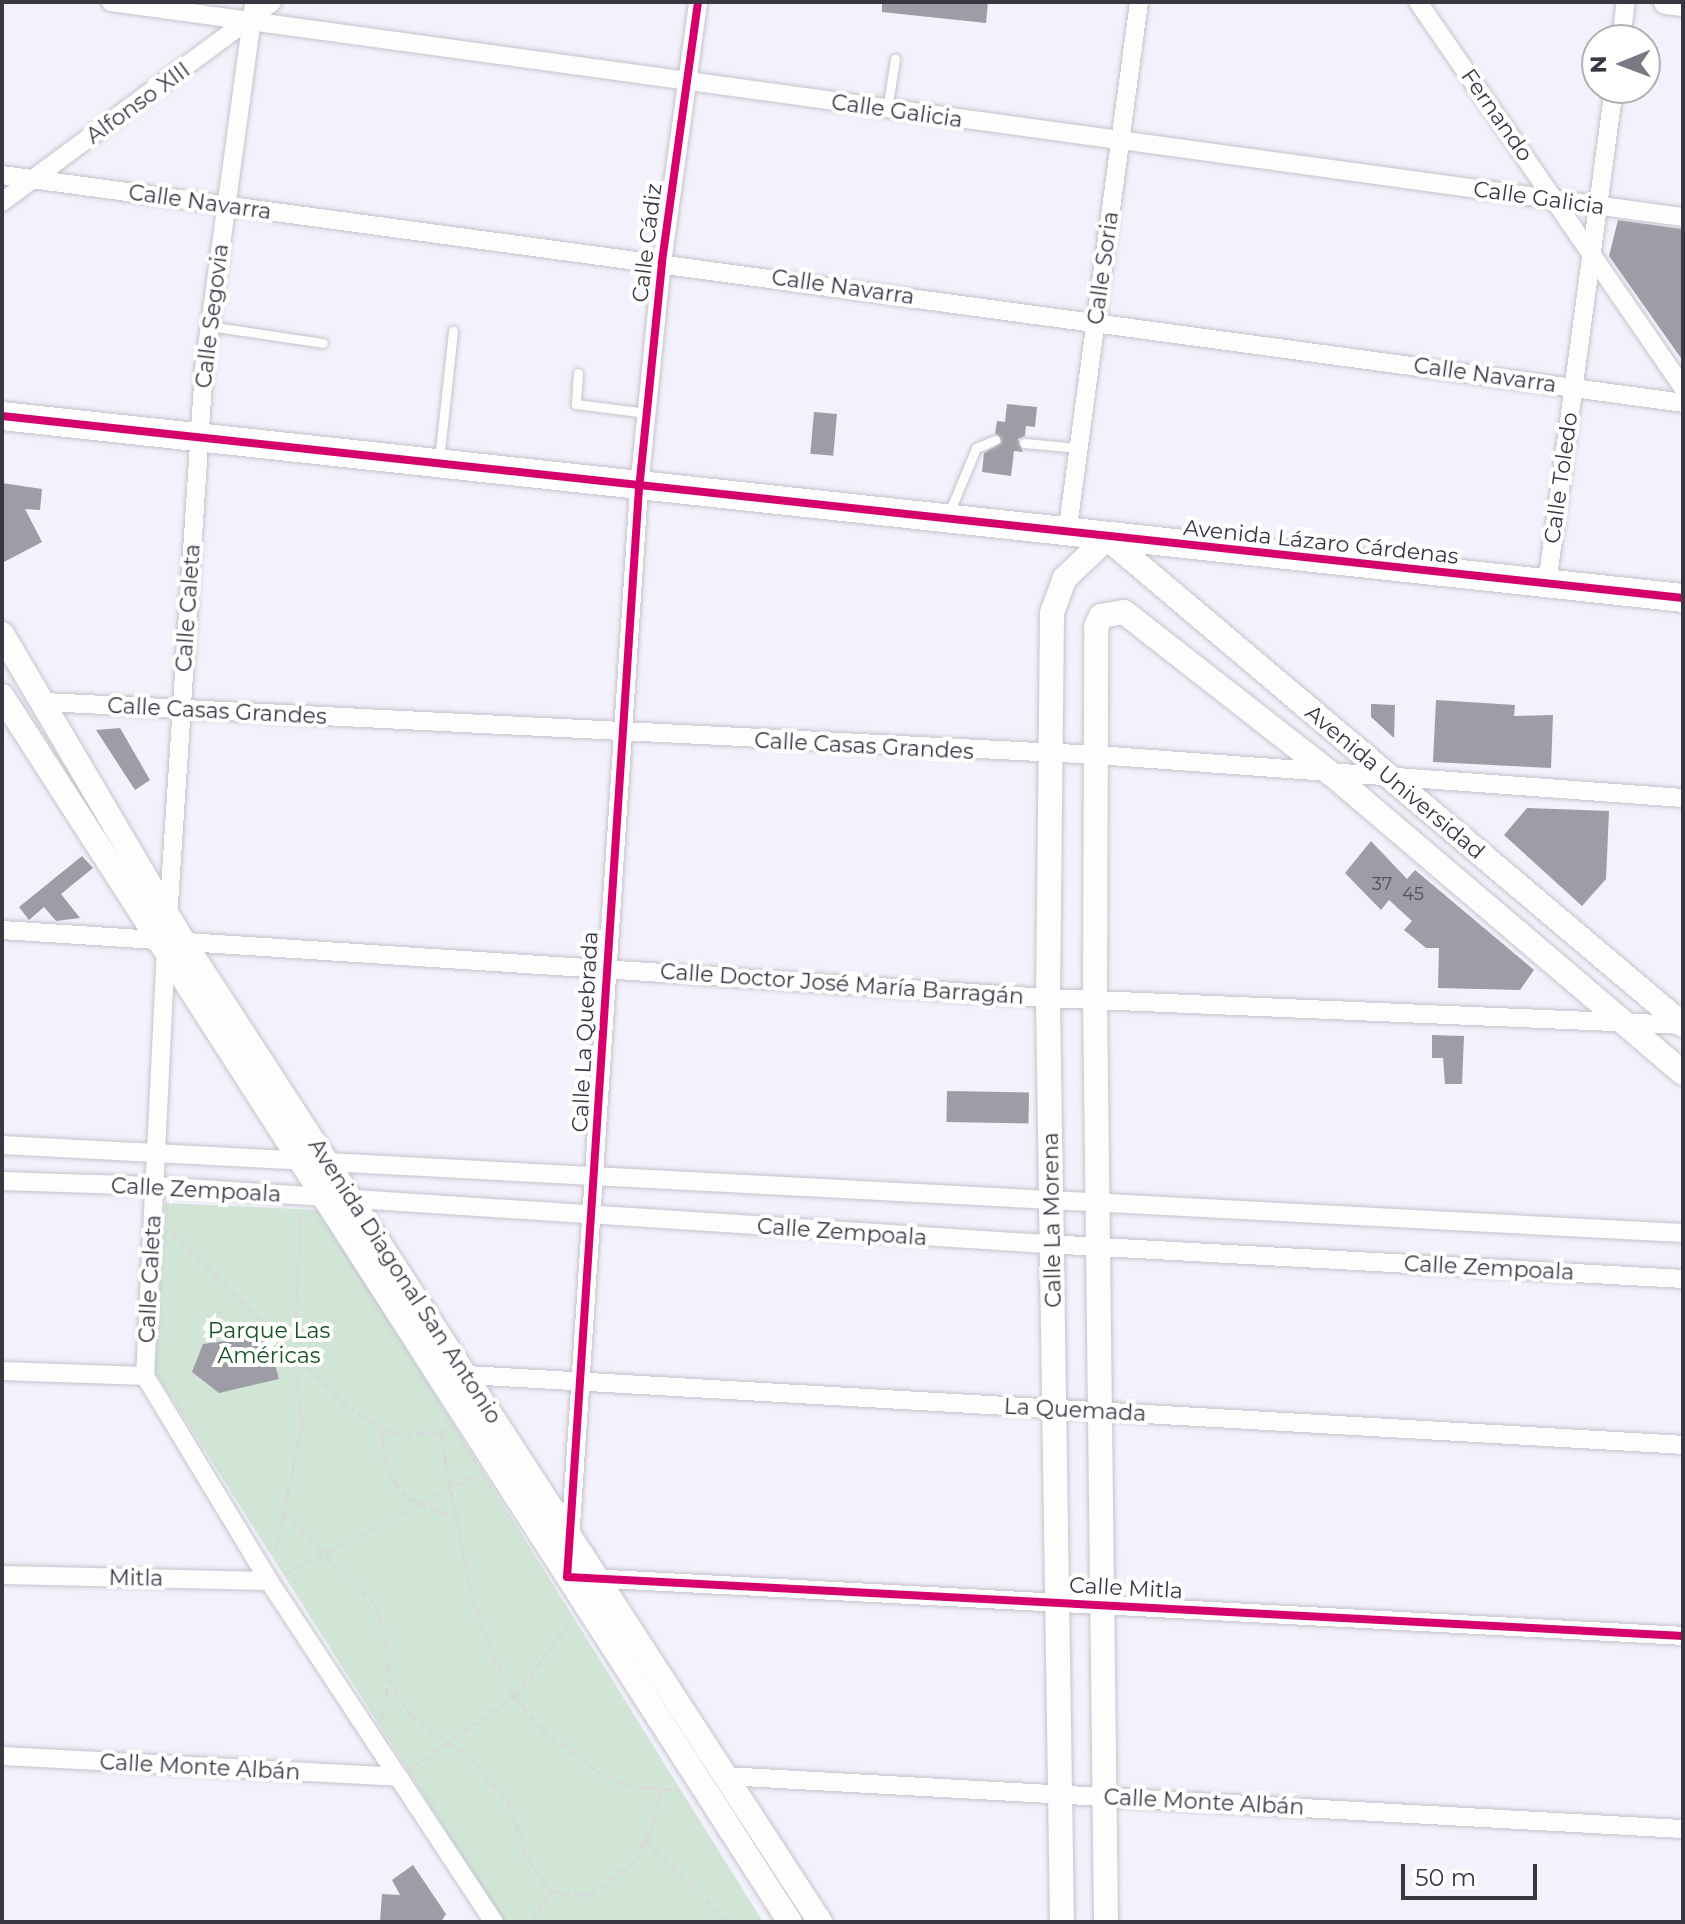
<!DOCTYPE html>
<html>
<head>
<meta charset="utf-8">
<style>
	body { margin:0 }
	#map { position:relative; width:1685px; height:1924px; overflow:hidden; background:#f3f1fb; font-family:Montserrat,sans-serif }
	div>[style] { position:absolute }
	.green>* { inset:0; background:#d1e5d7 }
	.building>* { inset:0; background:#9e9ca5; transform-origin:0 0 }
	.path>* { height:3px; margin-top:-1.5px; transform-origin:0; background:repeating-linear-gradient(90deg,#d8d8db 0 8px,transparent 0 12px) }
	.roads { filter:drop-shadow(0 0 2px #c5c3cc) drop-shadow(0 0 2px #c5c3cc) }
	.lane>* { height:9px; margin:-4.5px; padding:0 4.5px; transform-origin:4.5px; border-radius:4.5px; background:#fdfdfe }
	.street>* { height:18px; margin:-9px; padding:0 9px; transform-origin:9px; border-radius:9px; background:#fdfdfe }
	.secondary>* { height:24px; margin:-12px; padding:0 12px; transform-origin:12px; border-radius:12px; background:#fdfdfe }
	.primary>* { height:28px; margin:-14px; padding:0 14px; transform-origin:14px; border-radius:14px; background:#fdfdfe }
	.cycleway>* { height:8px; margin:-4px; padding:0 4px; transform-origin:4px; border-radius:4px; background:#d6006c }
	span { translate:-50% -50%; white-space:nowrap; text-align:center; line-height:1.15; -webkit-text-stroke:8px #fff; paint-order:stroke }
	.number-label { font-size:18px; color:#53505c }
	.number-label span { -webkit-text-stroke-width:0 }
	.street-label { font-size:22px; color:#3a3743 }
	.park-label { font-size:22px; color:#185324 }
	.frame { position:absolute; inset:0; border:4px solid #3a3743; pointer-events:none }
	.north { position:absolute; left:1581px; top:24px; width:80px; height:80px; box-sizing:border-box; background:#fff; border:2px solid #b0afb4; border-radius:50%; rotate:269deg; font-size:22px; font-weight:700; line-height:32px; text-align:center; color:#3a3743 }
	.north::after { content:''; display:block; margin:auto; width:28px; height:36px; background:#7b7883; clip-path:polygon(50% 0,100% 100%,50% 72%,0 100%) }
	.scale { position:absolute; left:1401px; top:1864px; width:136px; height:36px; box-sizing:border-box; border:4px solid #3a3743; border-top:0; padding-left:10px; font-size:24px; line-height:28px; white-space:nowrap; color:#3a3743; -webkit-text-stroke:6px #fff; paint-order:stroke }
</style>
</head>
<body>
<div id="map">
	<div class="green">
		<div style="clip-path:polygon(165px 1203px,320px 1210px,763px 1922px,504px 1922px,155px 1372px)"></div>
	</div>
	<div class="building">
		<div style="clip-path:polygon(882px 2px,988px 2px,986px 23px,882px 12px)"></div>
		<div style="clip-path:polygon(1618px 220px,1683px 229px,1683px 361px,1609px 256px)"></div>
		<div style="clip-path:polygon(1007px 404px,1037px 407px,1035px 427px,1026px 426px,1025px 436px,1018px 439px,1023px 452px,1014px 451px,1011px 476px,982px 472px,984px 453px,1002px 442px,995px 433px,997px 421px,1005px 422px)"></div>
		<div style="left:814px;top:412px;width:23px;height:42px;rotate:5deg"></div>
		<div style="clip-path:polygon(2px 483px,42px 489px,40px 510px,25px 509px,42px 542px,2px 563px)"></div>
		<div style="clip-path:polygon(1436px 700px,1515px 705px,1514px 716px,1553px 715px,1551px 768px,1433px 762px)"></div>
		<div style="clip-path:polygon(1371px 704px,1395px 705px,1394px 738px,1371px 717px)"></div>
		<div style="clip-path:polygon(120px 728px,150px 780px,135px 790px,96px 730px)"></div>
		<div style="clip-path:polygon(1527px 808px,1609px 811px,1606px 879px,1582px 906px,1504px 835px)"></div>
		<div style="clip-path:polygon(1371px 841px,1407px 879px,1415px 870px,1534px 970px,1520px 990px,1438px 988px,1439px 948px,1426px 948px,1404px 930px,1412px 921px,1389px 900px,1381px 910px,1345px 873px)"></div>
		<div style="clip-path:polygon(82px 856px,93px 868px,61px 894px,80px 918px,56px 921px,44px 907px,29px 920px,19px 907px)"></div>
		<div style="clip-path:polygon(1432px 1035px,1464px 1036px,1462px 1084px,1445px 1084px,1443px 1058px,1432px 1058px)"></div>
		<div style="left:947px;top:1091px;width:82px;height:31px;rotate:1deg"></div>
		<div style="clip-path:polygon(267px 1335px,279px 1379px,219px 1393px,192px 1372px,203px 1344px)"></div>
		<div style="clip-path:polygon(413px 1865px,446px 1914px,441px 1922px,380px 1922px,382px 1894px,400px 1895px,392px 1880px)"></div>
	</div>
	<div class="path">
		<div style="left:171px;top:1231px;width:250px;rotate:44.8deg"></div>
		<div style="left:348px;top:1407px;width:40px;rotate:32.9deg"></div>
		<div style="left:382px;top:1429px;width:23px;rotate:15deg"></div>
		<div style="left:404px;top:1435px;width:43px;rotate:-5.3deg"></div>
		<div style="left:382px;top:1429px;width:29px;rotate:86deg"></div>
		<div style="left:384px;top:1458px;width:26px;rotate:67deg"></div>
		<div style="left:394px;top:1482px;width:21px;rotate:49deg"></div>
		<div style="left:408px;top:1498px;width:55px;rotate:22.4deg"></div>
		<div style="left:440px;top:1432px;width:169px;rotate:79.1deg"></div>
		<div style="left:472px;top:1598px;width:74px;rotate:69.4deg"></div>
		<div style="left:498px;top:1667px;width:34px;rotate:60deg"></div>
		<div style="left:515px;top:1696px;width:41px;rotate:50.9deg"></div>
		<div style="left:541px;top:1728px;width:70px;rotate:38deg"></div>
		<div style="left:596px;top:1771px;width:34px;rotate:26deg"></div>
		<div style="left:627px;top:1786px;width:53px;rotate:4.3deg"></div>
		<div style="left:283px;top:1513px;width:129px;rotate:44.7deg"></div>
		<div style="left:375px;top:1604px;width:26px;rotate:69deg"></div>
		<div style="left:384px;top:1628px;width:51px;rotate:84.4deg"></div>
		<div style="left:389px;top:1679px;width:39px;rotate:60deg"></div>
		<div style="left:409px;top:1713px;width:73px;rotate:36.1deg"></div>
		<div style="left:468px;top:1756px;width:60px;rotate:48.4deg"></div>
		<div style="left:508px;top:1801px;width:61px;rotate:71deg"></div>
		<div style="left:528px;top:1859px;width:40px;rotate:56deg"></div>
		<div style="left:550px;top:1892px;width:40px;rotate:4.3deg"></div>
		<div style="left:590px;top:1895px;width:58px;rotate:-37.3deg"></div>
		<div style="left:636px;top:1860px;width:42px;rotate:-64.7deg"></div>
		<div style="left:654px;top:1822px;width:32px;rotate:-79deg"></div>
		<div style="left:275px;top:1553px;width:130px;rotate:-78deg"></div>
		<div style="left:302px;top:1426px;width:72px;rotate:-96.3deg"></div>
		<div style="left:294px;top:1354px;width:142px;rotate:-87.2deg"></div>
		<div style="left:284px;top:1574px;width:216px;rotate:-27.3deg"></div>
		<div style="left:381px;top:1719px;width:41px;rotate:-78.7deg"></div>
		<div style="left:413px;top:1767px;width:124px;rotate:-34.8deg"></div>
		<div style="left:515px;top:1696px;width:96px;rotate:-53.5deg"></div>
		<div style="left:645px;top:1840px;width:118px;rotate:44deg"></div>
		<div style="left:532px;top:1922px;width:35px;rotate:-59deg"></div>
	</div>
	<div class="roads">
		<div class="lane">
			<div style="left:887px;top:110px;width:52px;rotate:-81.1deg"></div>
			<div style="left:209px;top:326px;width:115px;rotate:8.5deg"></div>
			<div style="left:578px;top:373px;width:31px;rotate:94deg"></div>
			<div style="left:576px;top:404px;width:71px;rotate:7.3deg"></div>
			<div style="left:1024px;top:443px;width:55px;rotate:5.2deg"></div>
			<div style="left:439px;top:460px;width:130px;rotate:-83.8deg"></div>
			<div style="left:949px;top:513px;width:70px;rotate:-67.4deg"></div>
			<div style="left:976px;top:448px;width:21px;rotate:-23deg"></div>
		</div>
		<div class="street">
			<div style="left:111px;top:2px;width:1587px;rotate:7.79deg"></div>
			<div style="left:1418px;top:2px;width:468px;rotate:55.5deg"></div>
			<div style="left:1621px;top:40px;width:38px;rotate:-83deg"></div>
			<div style="left:2px;top:175px;width:1696px;rotate:7.72deg"></div>
			<div style="left:2px;top:202px;width:336px;rotate:-36.5deg"></div>
			<div style="left:1067px;top:534px;width:537px;rotate:-82.29deg"></div>
			<div style="left:1547px;top:584px;width:501px;rotate:-82.31deg"></div>
			<div style="left:45px;top:702px;width:1053px;rotate:2.88deg"></div>
			<div style="left:1097px;top:755px;width:588px;rotate:4.2deg"></div>
			<div style="left:168px;top:919px;width:551px;rotate:-86.26deg"></div>
			<div style="left:204px;top:369px;width:370px;rotate:-82.2deg"></div>
			<div style="left:2px;top:930px;width:1048px;rotate:3.72deg"></div>
			<div style="left:1048px;top:998px;width:636px;rotate:2.43deg"></div>
			<div style="left:166px;top:948px;width:429px;rotate:92.8deg"></div>
			<div style="left:145px;top:1376px;width:240px;rotate:58.8deg"></div>
			<div style="left:269px;top:1581px;width:409px;rotate:56.6deg"></div>
			<div style="left:2px;top:1145px;width:1683px;rotate:3deg"></div>
			<div style="left:2px;top:1181px;width:154px;rotate:1.9deg"></div>
			<div style="left:156px;top:1186px;width:892px;rotate:3.73deg"></div>
			<div style="left:1046px;top:1244px;width:638px;rotate:3.14deg"></div>
			<div style="left:2px;top:1371px;width:143px;rotate:2deg"></div>
			<div style="left:467px;top:1375px;width:1218px;rotate:3.29deg"></div>
			<div style="left:570px;top:1541px;width:1055px;rotate:-86.25deg"></div>
			<div style="left:639px;top:488px;width:226px;rotate:-84.2deg"></div>
			<div style="left:662px;top:263px;width:263px;rotate:-82.1deg"></div>
			<div style="left:2px;top:1575px;width:267px;rotate:1.3deg"></div>
			<div style="left:589px;top:1578px;width:1096px;rotate:3.03deg"></div>
			<div style="left:2px;top:1756px;width:397px;rotate:3deg"></div>
			<div style="left:725px;top:1776px;width:959px;rotate:3.17deg"></div>
		</div>
		<div class="secondary">
			<div style="left:1666px;top:2px;width:17px;rotate:7deg"></div>
			<div style="left:2px;top:634px;width:356px;rotate:59.5deg"></div>
			<div style="left:183px;top:941px;width:1170px;rotate:57deg"></div>
			<div style="left:2px;top:696px;width:1457px;rotate:57.27deg"></div>
			<div style="left:1062px;top:1922px;width:924px;rotate:-90.87deg"></div>
			<div style="left:1048px;top:998px;width:385px;rotate:-89.4deg"></div>
			<div style="left:1052px;top:613px;width:37px;rotate:-70deg"></div>
			<div style="left:1065px;top:578px;width:58px;rotate:-43.6deg"></div>
			<div style="left:1107px;top:538px;width:754px;rotate:40.21deg"></div>
			<div style="left:1106px;top:1922px;width:922px;rotate:-90.68deg"></div>
			<div style="left:1095px;top:1000px;width:373px;rotate:-89.8deg"></div>
			<div style="left:1096px;top:627px;width:12px;rotate:-66deg"></div>
			<div style="left:1101px;top:616px;width:23px;rotate:-10deg"></div>
			<div style="left:1124px;top:612px;width:266px;rotate:38deg"></div>
			<div style="left:1334px;top:776px;width:458px;rotate:40.4deg"></div>
		</div>
		<div class="primary">
			<div style="left:2px;top:416px;width:1691px;rotate:6.18deg"></div>
		</div>
	</div>
	<div class="cycleway">
		<div style="left:698px;top:2px;width:263px;rotate:97.9deg"></div>
		<div style="left:662px;top:263px;width:226px;rotate:95.8deg"></div>
		<div style="left:639px;top:488px;width:1091px;rotate:93.78deg"></div>
		<div style="left:567px;top:1577px;width:1118px;rotate:3.03deg"></div>
		<div style="left:2px;top:416px;width:1691px;rotate:6.18deg"></div>
	</div>
	<div class="number-label">
		<span style="left:1382px;top:884px">37</span>
		<span style="left:1413px;top:894px">45</span>
	</div>
	<div class="street-label">
		<span style="left:138px;top:103px;rotate:-36deg">Alfonso XIII</span>
		<span style="left:897px;top:111px;rotate:8deg">Calle Galicia</span>
		<span style="left:1497px;top:115px;rotate:55deg">Fernando</span>
		<span style="left:1539px;top:198px;rotate:8deg">Calle Galicia</span>
		<span style="left:200px;top:202px;rotate:8deg">Calle Navarra</span>
		<span style="left:647px;top:243px;rotate:-83deg">Calle Cádiz</span>
		<span style="left:1103px;top:268px;rotate:-82deg">Calle Soria</span>
		<span style="left:843px;top:287px;rotate:8deg">Calle Navarra</span>
		<span style="left:212px;top:316px;rotate:-83deg">Calle Segovia</span>
		<span style="left:1485px;top:375px;rotate:8deg">Calle Navarra</span>
		<span style="left:1561px;top:478px;rotate:-82deg">Calle Toledo</span>
		<span style="left:1321px;top:542px;rotate:6deg">Avenida Lázaro Cárdenas</span>
		<span style="left:188px;top:608px;rotate:-86deg">Calle Caleta</span>
		<span style="left:217px;top:711px;rotate:3deg">Calle Casas Grandes</span>
		<span style="left:864px;top:746px;rotate:3deg">Calle Casas Grandes</span>
		<span style="left:1395px;top:782px;rotate:40deg">Avenida Universidad</span>
		<span style="left:842px;top:984px;rotate:4deg">Calle Doctor José María Barragán</span>
		<span style="left:585px;top:1032px;rotate:-87deg">Calle La Quebrada</span>
		<span style="left:196px;top:1190px;rotate:3deg">Calle Zempoala</span>
		<span style="left:1052px;top:1220px;rotate:-91deg">Calle La Morena</span>
		<span style="left:842px;top:1232px;rotate:4deg">Calle Zempoala</span>
		<span style="left:1489px;top:1268px;rotate:3deg">Calle Zempoala</span>
		<span style="left:150px;top:1279px;rotate:-87deg">Calle Caleta</span>
		<span style="left:405px;top:1281px;rotate:57deg">Avenida Diagonal San Antonio</span>
		<span style="left:1075px;top:1410px;rotate:3deg">La Quemada</span>
		<span style="left:136px;top:1578px;rotate:1deg">Mitla</span>
		<span style="left:1126px;top:1588px;rotate:3deg">Calle Mitla</span>
		<span style="left:200px;top:1767px;rotate:3deg">Calle Monte Albán</span>
		<span style="left:1204px;top:1802px;rotate:3deg">Calle Monte Albán</span>
	</div>
	<div class="park-label">
		<span style="left:269px;top:1343px">Parque Las<br>Américas</span>
	</div>
	<div class="frame"></div>
	<div class="north">N</div>
	<div class="scale">50 m</div>
</div>
</body>
</html>
